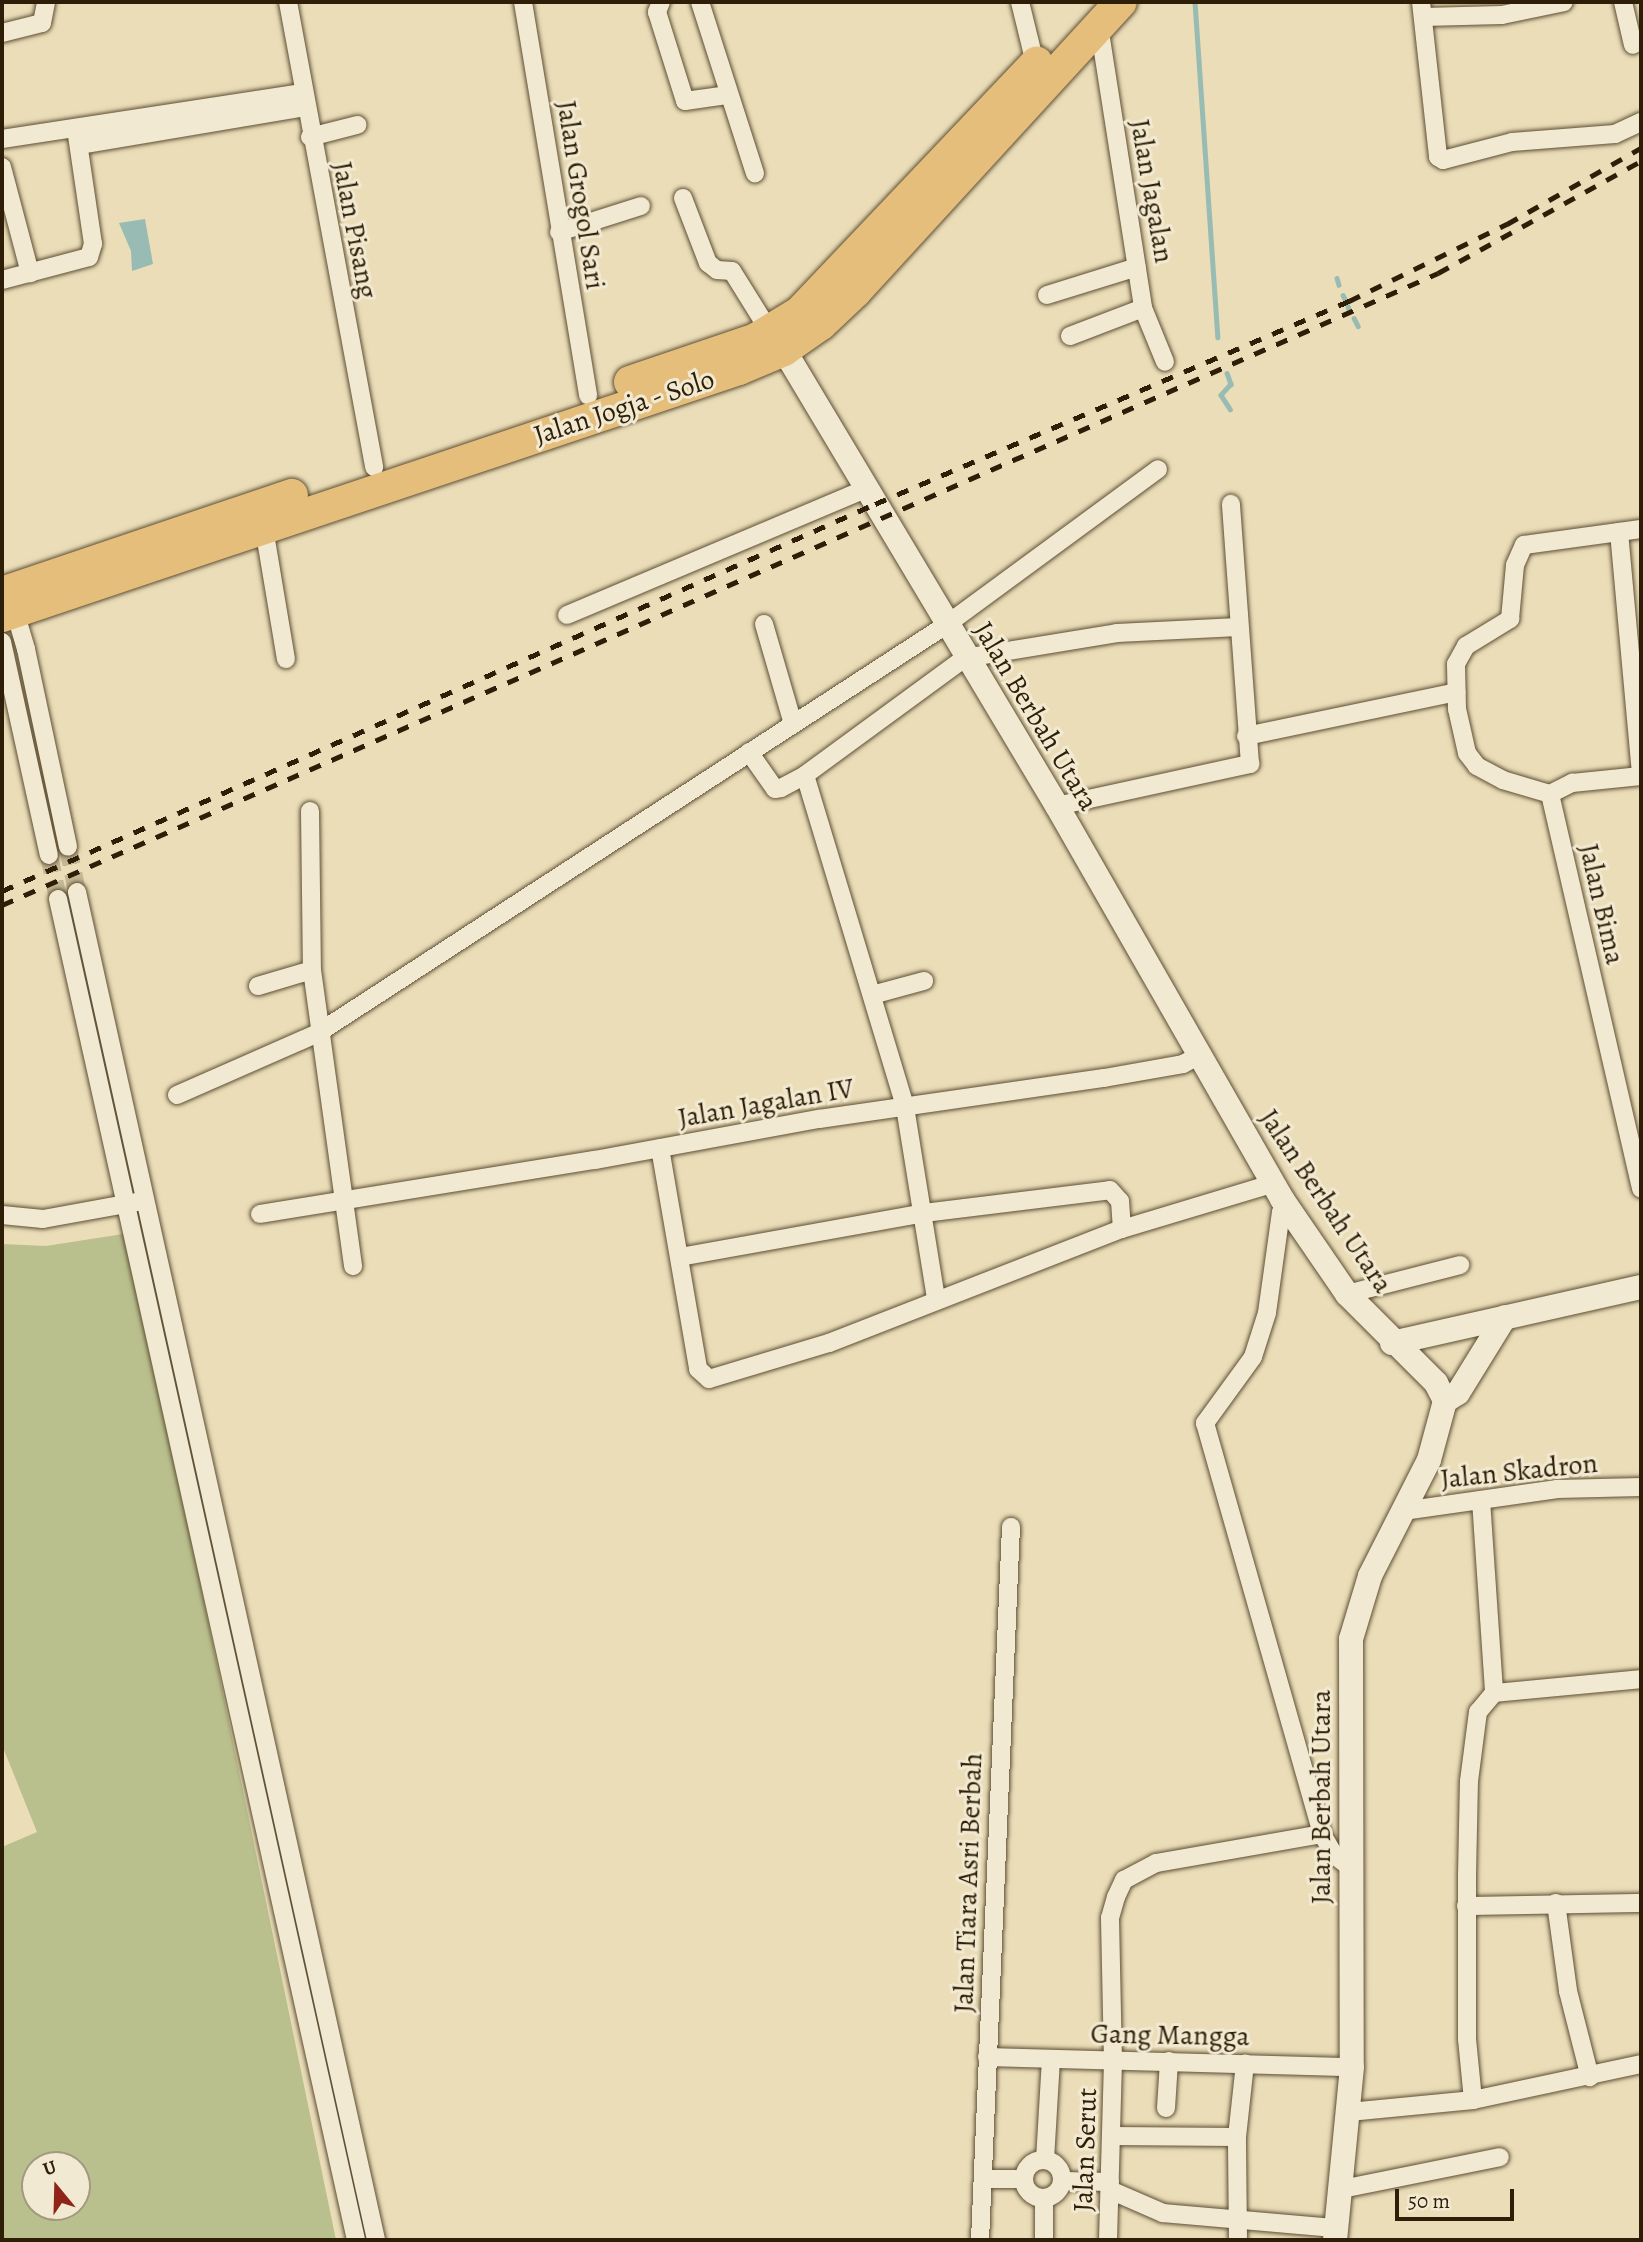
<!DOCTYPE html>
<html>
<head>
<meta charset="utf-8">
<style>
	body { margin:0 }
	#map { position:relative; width:1643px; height:2242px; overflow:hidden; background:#eaddb8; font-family:Alegreya,serif }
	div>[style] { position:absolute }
	.green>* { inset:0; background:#b9c08d }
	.water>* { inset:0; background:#98bbb3 }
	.stream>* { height:4.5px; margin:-2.25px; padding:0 2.25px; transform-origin:2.25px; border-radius:2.25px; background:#98bbb3 }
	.street-tunnel>* { height:18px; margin-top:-9px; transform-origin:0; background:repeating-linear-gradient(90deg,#c4b795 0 18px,transparent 0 27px) }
	.roads { filter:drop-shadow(0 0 2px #5d4e33) drop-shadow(0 0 2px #5d4e33) }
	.street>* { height:18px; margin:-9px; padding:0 9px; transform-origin:9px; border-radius:9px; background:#f1e9d1 }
	.street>.ring { margin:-9px; padding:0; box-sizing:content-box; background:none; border:18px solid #f1e9d1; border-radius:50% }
	.secondary>* { height:24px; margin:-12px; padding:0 12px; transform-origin:12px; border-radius:12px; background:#f1e9d1 }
	.highway>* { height:32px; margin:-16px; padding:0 16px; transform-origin:16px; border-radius:16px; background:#e5be7c }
	.rail>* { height:4.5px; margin-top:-2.25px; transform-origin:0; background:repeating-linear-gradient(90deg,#2e1e07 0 12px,transparent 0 24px) }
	span { translate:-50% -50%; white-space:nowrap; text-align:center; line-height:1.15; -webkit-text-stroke:6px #f1e9d1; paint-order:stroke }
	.street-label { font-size:28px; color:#2e1e07 }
	.frame { position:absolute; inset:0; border:4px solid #2e1e07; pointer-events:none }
	.north { position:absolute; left:21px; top:2151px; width:70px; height:70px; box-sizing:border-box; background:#f1e9d1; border:2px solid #a39880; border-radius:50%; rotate:341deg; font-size:19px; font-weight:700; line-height:28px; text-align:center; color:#2e1e07 }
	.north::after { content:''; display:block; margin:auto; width:24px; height:32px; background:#8f2418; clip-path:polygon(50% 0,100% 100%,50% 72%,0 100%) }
	.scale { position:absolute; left:1395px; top:2189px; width:119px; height:32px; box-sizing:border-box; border:4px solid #2e1e07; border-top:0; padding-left:9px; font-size:21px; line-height:24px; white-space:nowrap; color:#2e1e07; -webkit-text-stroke:5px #f1e9d1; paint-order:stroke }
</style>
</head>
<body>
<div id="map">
	<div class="green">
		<div style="clip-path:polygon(evenodd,123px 1234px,199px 1578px,336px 2240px,2px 2240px,2px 1847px,37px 1832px,2px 1745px,2px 1244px,46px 1246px,123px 1234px,35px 2165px,77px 2165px,77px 2207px,35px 2207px,35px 2165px)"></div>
	</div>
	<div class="water">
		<div style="clip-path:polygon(145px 219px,153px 264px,132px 271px,131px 251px,119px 223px)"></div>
	</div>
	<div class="stream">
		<div style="left:1195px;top:2px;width:336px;rotate:86.1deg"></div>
		<div style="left:1337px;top:278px;width:7px;rotate:74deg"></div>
		<div style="left:1343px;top:295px;width:4px;rotate:63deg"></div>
		<div style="left:1348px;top:306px;width:3px;rotate:72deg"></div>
		<div style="left:1354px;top:318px;width:9px;rotate:63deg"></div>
		<div style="left:1227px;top:373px;width:12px;rotate:70deg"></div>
		<div style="left:1231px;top:384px;width:15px;rotate:132deg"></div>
		<div style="left:1221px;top:395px;width:17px;rotate:57deg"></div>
	</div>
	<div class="street-tunnel">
		<div style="left:68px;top:847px;width:46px;rotate:78.7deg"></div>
		<div style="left:49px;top:855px;width:45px;rotate:78.4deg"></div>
	</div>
	<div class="roads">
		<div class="street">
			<div style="left:288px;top:2px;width:473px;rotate:79.5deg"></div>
			<div style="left:523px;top:2px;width:399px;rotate:80.6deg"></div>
			<div style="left:661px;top:2px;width:11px;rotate:112deg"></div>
			<div style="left:657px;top:12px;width:93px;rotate:72.5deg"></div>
			<div style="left:685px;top:101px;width:42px;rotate:-8.1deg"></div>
			<div style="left:700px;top:2px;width:180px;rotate:72.2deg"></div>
			<div style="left:1020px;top:2px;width:63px;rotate:76.2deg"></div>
			<div style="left:1421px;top:2px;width:156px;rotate:83.7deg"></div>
			<div style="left:1438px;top:157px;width:6px;rotate:31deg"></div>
			<div style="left:1443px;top:160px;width:71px;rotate:-14.6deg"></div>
			<div style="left:1512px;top:142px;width:103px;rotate:-4.4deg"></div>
			<div style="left:1615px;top:134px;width:29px;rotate:-25deg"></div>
			<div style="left:1623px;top:2px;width:44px;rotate:76.9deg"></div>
			<div style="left:1424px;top:17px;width:78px;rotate:-1.5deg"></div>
			<div style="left:1502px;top:15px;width:63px;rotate:-11.8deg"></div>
			<div style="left:1099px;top:26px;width:285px;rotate:81.1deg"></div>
			<div style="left:1143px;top:308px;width:58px;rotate:67.8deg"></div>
			<div style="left:2px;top:33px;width:41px;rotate:-14deg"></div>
			<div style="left:42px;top:23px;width:21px;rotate:-79deg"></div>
			<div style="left:310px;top:137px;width:49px;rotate:-14.3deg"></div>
			<div style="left:2px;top:139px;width:304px;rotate:-8.7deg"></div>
			<div style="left:79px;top:145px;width:229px;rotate:-9.5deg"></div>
			<div style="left:2px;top:167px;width:110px;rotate:75.2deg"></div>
			<div style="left:683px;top:198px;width:70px;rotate:69deg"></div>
			<div style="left:708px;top:263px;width:11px;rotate:38deg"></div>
			<div style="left:717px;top:270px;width:15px;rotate:4deg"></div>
			<div style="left:732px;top:271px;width:72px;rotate:58.1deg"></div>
			<div style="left:559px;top:232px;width:86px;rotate:-17.6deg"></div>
			<div style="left:2px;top:280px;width:90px;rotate:-14.8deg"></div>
			<div style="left:89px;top:257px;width:14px;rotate:-73deg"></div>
			<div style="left:93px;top:244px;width:110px;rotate:-98.4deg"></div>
			<div style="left:1047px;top:295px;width:94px;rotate:-17.3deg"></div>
			<div style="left:1070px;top:336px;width:78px;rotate:-21deg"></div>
			<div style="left:264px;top:528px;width:133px;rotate:80.5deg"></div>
			<div style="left:1619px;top:532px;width:241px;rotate:84.8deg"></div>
			<div style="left:13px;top:605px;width:46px;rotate:73.5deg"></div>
			<div style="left:26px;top:649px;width:202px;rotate:78deg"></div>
			<div style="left:567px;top:615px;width:324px;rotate:-22.9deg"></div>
			<div style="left:764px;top:624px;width:104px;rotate:73.8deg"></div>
			<div style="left:2px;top:642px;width:218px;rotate:77.6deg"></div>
			<div style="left:1246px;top:736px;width:215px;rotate:-11.8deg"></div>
			<div style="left:749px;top:752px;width:45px;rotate:54.9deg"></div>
			<div style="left:775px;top:789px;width:6px;rotate:-9deg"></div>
			<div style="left:781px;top:788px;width:27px;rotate:-28deg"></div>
			<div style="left:805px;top:775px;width:198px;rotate:-36.2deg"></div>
			<div style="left:965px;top:658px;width:154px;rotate:-9.3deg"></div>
			<div style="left:1117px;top:633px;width:121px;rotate:-2.8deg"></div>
			<div style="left:805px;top:775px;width:347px;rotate:73.2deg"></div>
			<div style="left:905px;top:1107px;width:193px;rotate:80.8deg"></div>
			<div style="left:1550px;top:794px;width:49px;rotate:-163.4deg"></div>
			<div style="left:1503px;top:780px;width:30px;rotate:-152deg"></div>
			<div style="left:1477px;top:766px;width:16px;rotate:-128deg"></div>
			<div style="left:1467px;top:753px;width:45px;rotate:-102.8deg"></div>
			<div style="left:1457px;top:709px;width:45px;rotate:-91.3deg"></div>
			<div style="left:1456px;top:664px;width:21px;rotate:-61deg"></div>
			<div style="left:1466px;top:646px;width:52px;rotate:-31.5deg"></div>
			<div style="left:1510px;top:619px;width:54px;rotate:-84.7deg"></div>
			<div style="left:1515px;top:565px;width:22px;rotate:-66deg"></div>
			<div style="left:1524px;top:545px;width:118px;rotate:-7.8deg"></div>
			<div style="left:1550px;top:794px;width:405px;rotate:77deg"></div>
			<div style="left:1550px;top:794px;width:25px;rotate:-27deg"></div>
			<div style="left:1572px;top:783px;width:69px;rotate:-5.8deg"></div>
			<div style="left:1057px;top:806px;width:198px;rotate:-12.3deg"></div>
			<div style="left:1250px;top:764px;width:261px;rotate:-94.2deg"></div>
			<div style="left:310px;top:811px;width:159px;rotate:89.3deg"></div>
			<div style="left:312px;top:970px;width:299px;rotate:82.1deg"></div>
			<div style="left:77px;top:892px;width:1381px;rotate:77.49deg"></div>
			<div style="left:58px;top:899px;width:1374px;rotate:77.47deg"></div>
			<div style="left:258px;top:986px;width:56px;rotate:-16.5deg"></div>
			<div style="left:872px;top:995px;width:54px;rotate:-15.1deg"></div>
			<div style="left:177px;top:1095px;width:154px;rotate:-23.7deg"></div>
			<div style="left:318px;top:1033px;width:749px;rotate:-33.01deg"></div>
			<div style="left:946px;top:625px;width:263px;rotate:-36.3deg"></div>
			<div style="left:660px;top:1148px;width:224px;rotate:80.2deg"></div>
			<div style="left:698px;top:1369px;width:15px;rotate:42deg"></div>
			<div style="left:709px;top:1379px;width:125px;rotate:-16.7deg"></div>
			<div style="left:829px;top:1343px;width:314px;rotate:-21.3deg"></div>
			<div style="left:1122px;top:1229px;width:159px;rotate:-16.8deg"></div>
			<div style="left:1287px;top:1205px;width:9px;rotate:131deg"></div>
			<div style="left:1281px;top:1212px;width:102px;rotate:97.9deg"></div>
			<div style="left:1267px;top:1313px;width:46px;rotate:107.7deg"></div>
			<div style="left:1253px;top:1357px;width:82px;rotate:126deg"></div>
			<div style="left:1205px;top:1423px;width:427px;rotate:74.1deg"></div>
			<div style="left:1322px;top:1834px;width:24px;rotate:60deg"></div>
			<div style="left:1334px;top:1855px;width:21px;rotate:37deg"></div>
			<div style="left:260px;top:1214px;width:339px;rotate:-9.2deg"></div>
			<div style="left:595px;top:1160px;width:228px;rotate:-10.4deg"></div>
			<div style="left:819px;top:1119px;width:288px;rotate:-8.2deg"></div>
			<div style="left:1104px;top:1078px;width:80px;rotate:-10deg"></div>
			<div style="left:1183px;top:1064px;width:17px;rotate:-28deg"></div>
			<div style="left:2px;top:1215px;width:41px;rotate:5.6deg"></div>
			<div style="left:43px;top:1219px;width:96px;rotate:-10.3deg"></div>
			<div style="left:680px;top:1257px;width:248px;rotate:-10.2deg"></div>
			<div style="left:924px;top:1213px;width:187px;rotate:-7deg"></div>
			<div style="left:1110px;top:1190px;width:15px;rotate:48deg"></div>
			<div style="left:1120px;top:1201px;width:28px;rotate:86deg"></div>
			<div style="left:1347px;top:1294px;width:117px;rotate:-14.4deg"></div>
			<div style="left:1481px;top:1500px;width:193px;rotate:86.1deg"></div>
			<div style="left:1403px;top:1511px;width:156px;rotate:-8.1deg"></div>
			<div style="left:1557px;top:1489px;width:84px;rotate:-1.4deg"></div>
			<div style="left:1556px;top:1903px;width:89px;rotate:82.2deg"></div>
			<div style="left:1568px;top:1991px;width:89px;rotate:75.7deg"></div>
			<div style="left:1466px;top:1906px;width:175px;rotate:-1deg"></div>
			<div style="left:987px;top:2057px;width:365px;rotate:1.6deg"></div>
			<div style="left:1473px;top:2100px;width:61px;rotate:-95.6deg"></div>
			<div style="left:1467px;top:2039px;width:164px;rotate:-90deg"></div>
			<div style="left:1467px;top:1875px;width:94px;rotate:-88.8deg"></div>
			<div style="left:1469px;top:1781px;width:70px;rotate:-82.6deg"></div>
			<div style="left:1478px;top:1712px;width:25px;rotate:-50deg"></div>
			<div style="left:1494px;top:1693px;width:148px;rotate:-5.4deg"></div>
			<div style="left:1166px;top:2108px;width:47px;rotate:-86.3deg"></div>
			<div style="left:1349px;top:2112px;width:125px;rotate:-5.5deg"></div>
			<div style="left:1473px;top:2100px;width:172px;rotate:-12.1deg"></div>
			<div style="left:1111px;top:2136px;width:126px;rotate:0.5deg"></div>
			<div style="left:1045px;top:2160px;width:101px;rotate:-86.6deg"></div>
			<div class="ring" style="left:1024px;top:2160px;width:20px;height:20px"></div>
			<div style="left:985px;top:2179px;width:39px"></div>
			<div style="left:1062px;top:2181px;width:48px;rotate:1.2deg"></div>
			<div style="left:1342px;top:2189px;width:161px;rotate:-11.4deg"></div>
			<div style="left:1110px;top:2190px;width:58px;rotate:23.5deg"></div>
			<div style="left:1163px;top:2213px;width:174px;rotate:5deg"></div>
			<div style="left:1044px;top:2198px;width:42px;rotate:90deg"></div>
			<div style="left:980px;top:2240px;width:714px;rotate:-87.51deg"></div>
			<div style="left:1108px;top:2240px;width:178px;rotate:-88.4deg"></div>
			<div style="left:1113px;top:2062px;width:144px;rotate:-91.2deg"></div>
			<div style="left:1110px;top:1918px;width:22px;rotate:-74deg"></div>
			<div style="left:1116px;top:1897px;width:19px;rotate:-65deg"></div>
			<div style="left:1124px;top:1880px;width:36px;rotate:-28deg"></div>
			<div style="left:1156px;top:1863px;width:169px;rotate:-9.9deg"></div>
			<div style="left:1238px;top:2240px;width:103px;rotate:-90.6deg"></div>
			<div style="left:1237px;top:2137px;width:74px;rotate:-83.8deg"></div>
		</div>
		<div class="secondary">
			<div style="left:784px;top:350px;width:531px;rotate:59.09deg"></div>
			<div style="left:1057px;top:806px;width:453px;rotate:60.2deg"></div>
			<div style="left:1282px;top:1199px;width:115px;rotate:55.6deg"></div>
			<div style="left:1347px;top:1294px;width:126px;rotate:45deg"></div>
			<div style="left:1436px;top:1383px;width:20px;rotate:63deg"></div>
			<div style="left:1445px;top:1401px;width:61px;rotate:105.2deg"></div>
			<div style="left:1429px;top:1460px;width:130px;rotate:117deg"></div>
			<div style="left:1370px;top:1576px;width:66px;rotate:106.8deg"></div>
			<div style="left:1351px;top:1639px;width:428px;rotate:89.9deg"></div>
			<div style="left:1352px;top:2067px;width:174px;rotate:95.6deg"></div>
			<div style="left:1392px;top:1343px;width:255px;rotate:-12.7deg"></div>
			<div style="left:1445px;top:1401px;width:15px;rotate:-32deg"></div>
			<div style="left:1458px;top:1393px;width:89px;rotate:-58.3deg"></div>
		</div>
		<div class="highway">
			<div style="left:630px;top:382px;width:133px;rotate:-18.8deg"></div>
			<div style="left:756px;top:339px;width:52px;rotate:-31.5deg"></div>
			<div style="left:800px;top:312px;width:344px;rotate:-46.5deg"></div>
			<div style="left:2px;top:593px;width:306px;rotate:-18.7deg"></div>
			<div style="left:2px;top:616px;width:777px;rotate:-18.53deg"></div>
			<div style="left:739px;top:369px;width:49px;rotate:-22.9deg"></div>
			<div style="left:784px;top:350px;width:45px;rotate:-35.1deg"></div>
			<div style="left:821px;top:324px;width:48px;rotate:-43.3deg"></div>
			<div style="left:856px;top:291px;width:392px;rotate:-47.5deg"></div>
		</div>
	</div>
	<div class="rail">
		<div style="left:2px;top:891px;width:955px;rotate:-23.91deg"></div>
		<div style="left:875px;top:504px;width:516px;rotate:-23.18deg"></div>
		<div style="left:1349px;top:301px;width:176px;rotate:-26deg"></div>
		<div style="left:1507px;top:224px;width:154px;rotate:-29.6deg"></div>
		<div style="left:2px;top:905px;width:1569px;rotate:-23.75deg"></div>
		<div style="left:1438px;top:273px;width:232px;rotate:-28.9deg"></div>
	</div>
	<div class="street-label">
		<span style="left:1152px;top:191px;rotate:80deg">Jalan Jagalan</span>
		<span style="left:581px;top:195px;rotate:81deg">Jalan Grogol Sari</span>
		<span style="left:355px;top:230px;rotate:79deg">Jalan Pisang</span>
		<span style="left:624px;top:407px;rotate:-18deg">Jalan Jogja - Solo</span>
		<span style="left:1036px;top:716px;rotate:59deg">Jalan Berbah Utara</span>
		<span style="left:1602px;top:904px;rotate:77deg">Jalan Bima</span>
		<span style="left:766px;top:1103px;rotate:-10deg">Jalan Jagalan IV</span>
		<span style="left:1326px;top:1201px;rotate:56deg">Jalan Berbah Utara</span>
		<span style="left:1519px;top:1471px;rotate:-6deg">Jalan Skadron</span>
		<span style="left:1321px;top:1797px;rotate:-90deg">Jalan Berbah Utara</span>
		<span style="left:968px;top:1883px;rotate:-88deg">Jalan Tiara Asri Berbah</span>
		<span style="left:1170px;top:2035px;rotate:1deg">Gang Mangga</span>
		<span style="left:1085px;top:2150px;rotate:-88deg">Jalan Serut</span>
	</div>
	<div class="frame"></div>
	<div class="north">U</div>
	<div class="scale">50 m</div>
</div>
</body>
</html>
